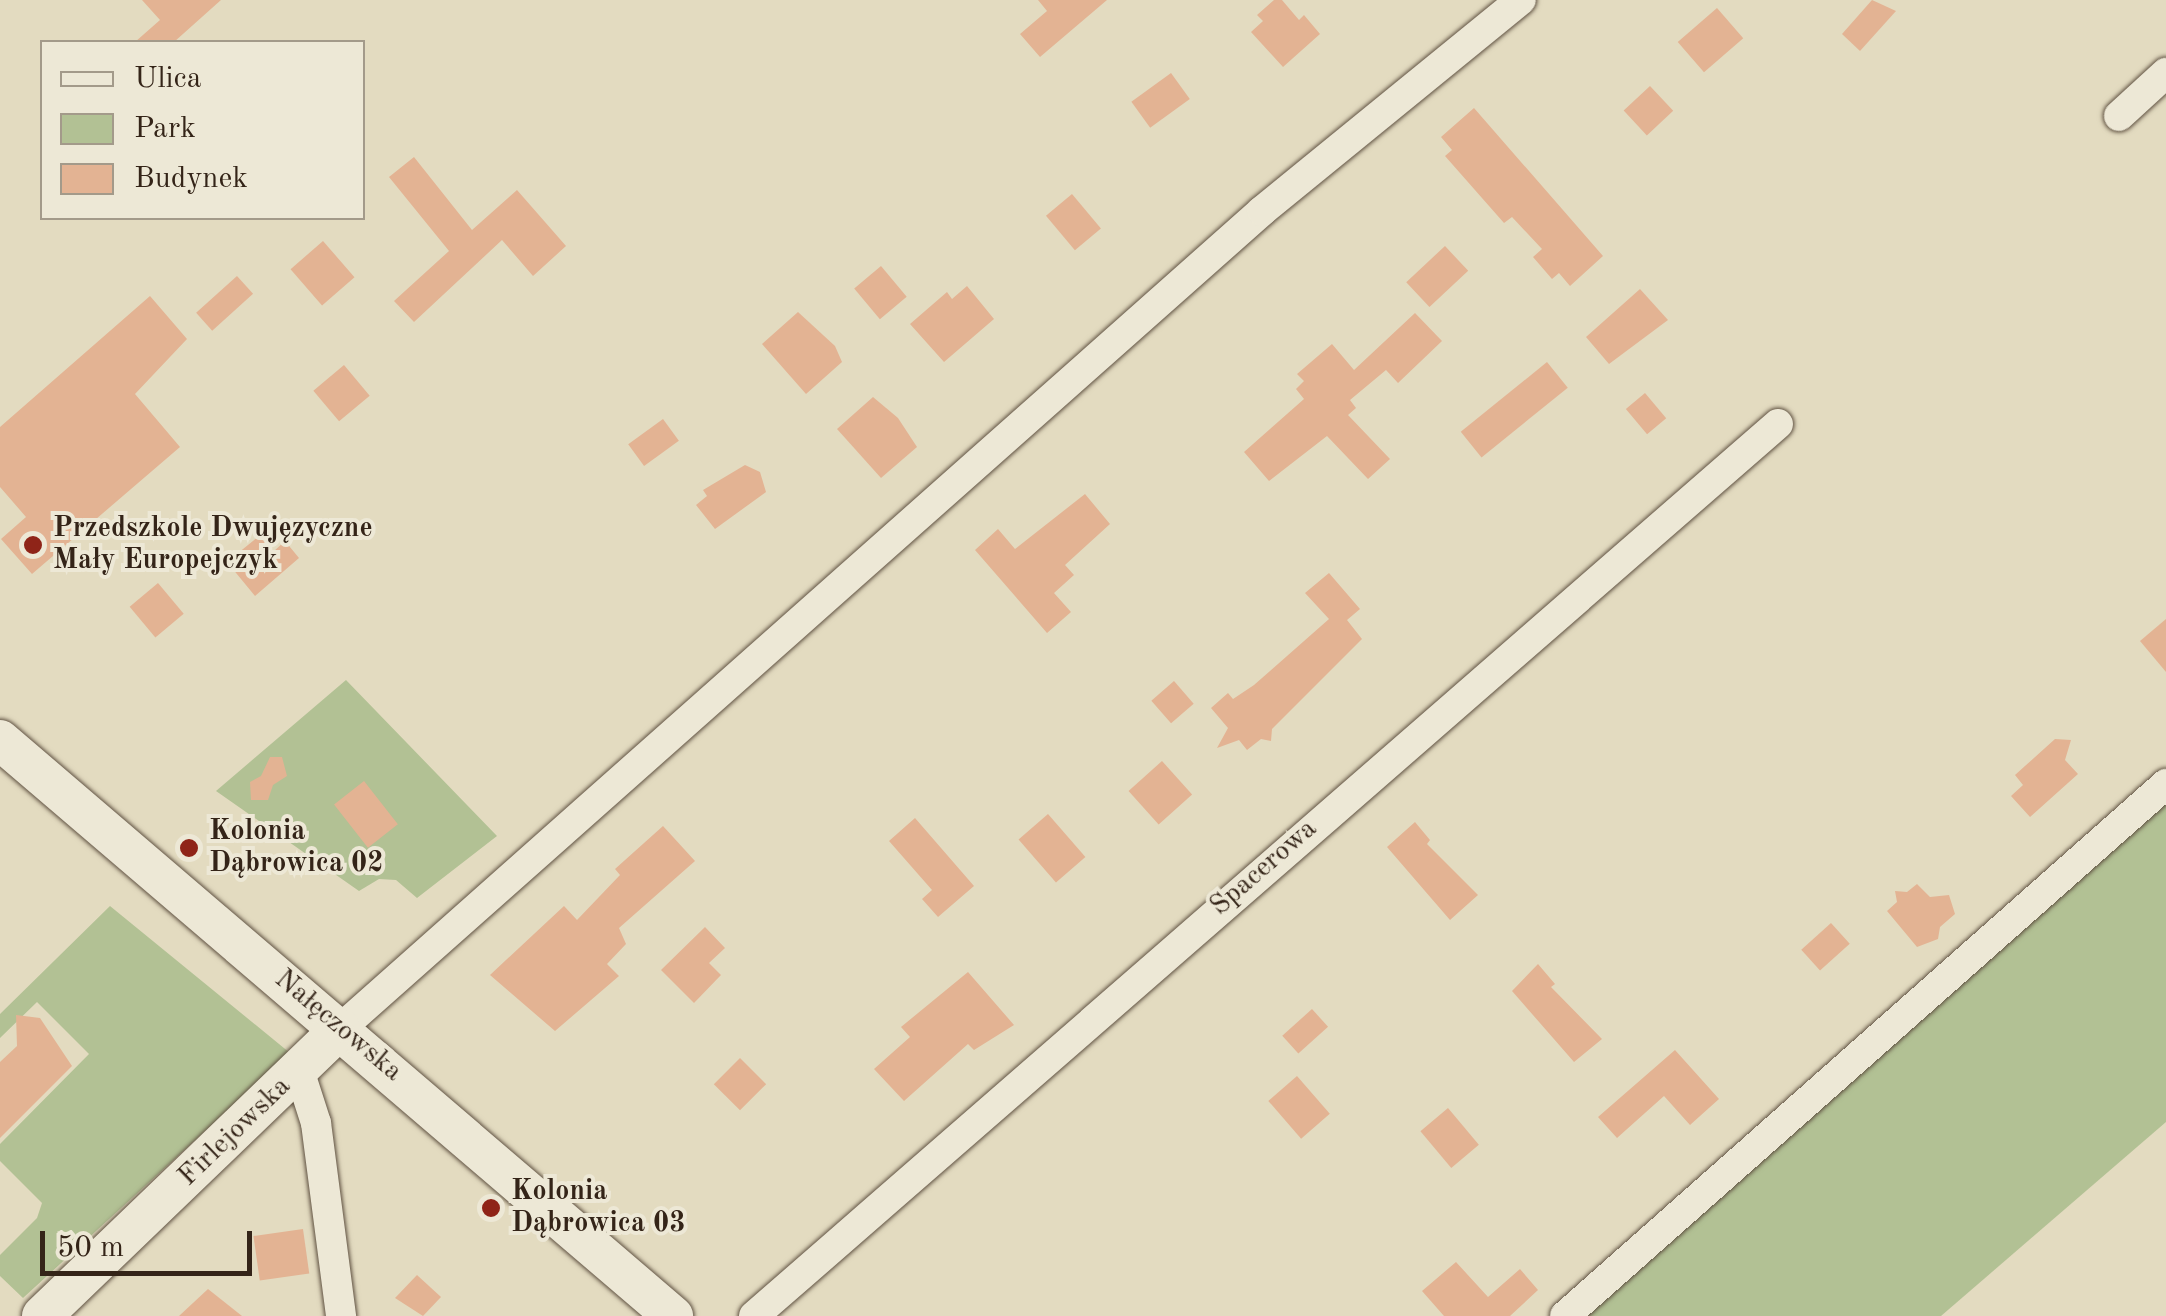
<!DOCTYPE html>
<html>
<head>
<meta charset="utf-8">
<style>
	body { margin:0 }
	#map { position:relative; width:2166px; height:1316px; overflow:hidden; background:#e3dbc0; font-family:"Old Standard TT",serif }
	div>[style] { position:absolute }
	.green>* { inset:0; background:#b2c194 }
	.building>* { inset:0; background:#e3b393; transform-origin:0 0 }
	.roads { filter:drop-shadow(0 0 2px #605242) drop-shadow(0 0 2px #605242) }
	.street>* { height:30px; margin:-15px; padding:0 15px; transform-origin:15px; border-radius:15px; background:#ede8d6 }
	.secondary>* { height:40px; margin:-20px; padding:0 20px; transform-origin:20px; border-radius:20px; background:#ede8d6 }
	.dots>* { width:28px; height:28px; translate:-50% -50%; box-sizing:border-box; border:5px solid #ede8d6; border-radius:50% }
	span { translate:-50% -50%; white-space:nowrap; text-align:center; line-height:1.15; -webkit-text-stroke:8px #ede8d6; paint-order:stroke }
	.poi-label { font-size:28px; color:#342418; font-weight:700 }
	.left { translate:0 -50%; text-align:left }
	.street-label { font-size:28px; color:#342418 }
	.legend { position:absolute; left:40px; top:40px; width:325px; height:180px; box-sizing:border-box; background:#ede8d6; border:2px solid #a39a8a; margin:0; padding:12px 18px; list-style:none; font-size:30px; color:#342418 }
	.legend li { display:flex; align-items:center; gap:20px; height:50px }
	.legend b { width:50px; border:2px solid #a39a8a }
	.scale { position:absolute; left:40px; top:1231px; width:212px; height:45px; box-sizing:border-box; border:5px solid #342418; border-top:0; padding-left:12px; font-size:30px; line-height:35px; white-space:nowrap; color:#342418; -webkit-text-stroke:8px #ede8d6; paint-order:stroke }
</style>
</head>
<body>
<div id="map">
	<div class="green">
		<div style="clip-path:polygon(346px 680px,497px 836px,417px 898px,396px 880px,379px 879px,359px 891px,216px 791px)"></div>
		<div style="clip-path:polygon(2166px 778px,2166px 1122px,1941px 1316px,1569px 1316px)"></div>
		<div style="clip-path:polygon(110px 906px,290px 1053px,23px 1298px,0 1276px,0 1255px,37px 1218px,42px 1203px,0 1161px,0 1144px,89px 1054px,37px 1002px,0 1038px,0 1014px)"></div>
	</div>
	<div class="building">
		<div style="clip-path:polygon(142px 0,221px 0,174px 42px,135px 42px,160px 20px)"></div>
		<div style="clip-path:polygon(1038px 0,1107px 0,1040px 57px,1020px 34px,1047px 11px)"></div>
		<div style="clip-path:polygon(1274px 0,1282px 0,1299px 20px,1304px 15px,1320px 34px,1283px 67px,1251px 32px,1263px 21px,1257px 15px)"></div>
		<div style="clip-path:polygon(1872px 0,1896px 11px,1860px 51px,1842px 34px)"></div>
		<div style="left:1717px;top:8px;width:40px;height:52px;rotate:49deg"></div>
		<div style="left:1171px;top:73px;width:32px;height:49px;rotate:54deg"></div>
		<div style="left:1650px;top:86px;width:34px;height:36px;rotate:47deg"></div>
		<div style="clip-path:polygon(1474px 108px,1603px 256px,1570px 286px,1559px 273px,1552px 279px,1533px 257px,1542px 249px,1512px 217px,1504px 223px,1445px 156px,1452px 150px,1441px 137px)"></div>
		<div style="clip-path:polygon(414px 157px,472px 230px,517px 190px,566px 246px,533px 276px,502px 240px,414px 322px,394px 301px,449px 251px,389px 177px)"></div>
		<div style="left:1072px;top:194px;width:45px;height:34px;rotate:50deg"></div>
		<div style="left:323px;top:241px;width:48px;height:43px;rotate:49deg"></div>
		<div style="left:1445px;top:246px;width:34px;height:53px;rotate:47deg"></div>
		<div style="left:881px;top:266px;width:40px;height:35px;rotate:50deg"></div>
		<div style="left:237px;top:276px;width:24px;height:55px;rotate:48deg"></div>
		<div style="clip-path:polygon(967px 286px,994px 319px,944px 362px,910px 324px,947px 292px,952px 299px)"></div>
		<div style="clip-path:polygon(1640px 289px,1668px 320px,1609px 364px,1586px 337px)"></div>
		<div style="clip-path:polygon(150px 296px,187px 339px,135px 394px,180px 447px,32px 574px,1px 539px,26px 517px,0 487px,0 427px)"></div>
		<div style="clip-path:polygon(798px 312px,835px 346px,842px 362px,806px 394px,762px 344px)"></div>
		<div style="clip-path:polygon(1415px 313px,1442px 341px,1398px 383px,1386px 370px,1350px 400px,1356px 408px,1348px 415px,1390px 459px,1368px 479px,1327px 436px,1269px 481px,1244px 452px,1304px 399px,1296px 389px,1304px 381px,1297px 374px,1332px 344px,1354px 370px)"></div>
		<div style="left:1547px;top:362px;width:33px;height:111px;rotate:51deg"></div>
		<div style="left:344px;top:365px;width:40px;height:40px;rotate:50deg"></div>
		<div style="left:1645px;top:393px;width:33px;height:25px;rotate:50deg"></div>
		<div style="clip-path:polygon(873px 397px,898px 418px,917px 447px,881px 478px,837px 429px)"></div>
		<div style="left:663px;top:419px;width:27px;height:43px;rotate:54deg"></div>
		<div style="clip-path:polygon(745px 465px,760px 472px,766px 492px,715px 529px,696px 505px,707px 496px,703px 490px)"></div>
		<div style="clip-path:polygon(1085px 494px,1110px 524px,1065px 565px,1074px 575px,1054px 593px,1071px 612px,1047px 633px,975px 550px,998px 529px,1015px 549px)"></div>
		<div style="clip-path:polygon(259px 536px,273px 552px,285px 541px,299px 558px,255px 596px,227px 562px)"></div>
		<div style="clip-path:polygon(1329px 573px,1360px 609px,1347px 620px,1362px 639px,1272px 729px,1271px 741px,1261px 739px,1247px 750px,1239px 740px,1217px 748px,1228px 728px,1211px 708px,1228px 693px,1233px 699px,1254px 685px,1329px 619px,1305px 593px)"></div>
		<div style="left:158px;top:583px;width:40px;height:37px;rotate:50deg"></div>
		<div style="clip-path:polygon(2166px 619px,2166px 672px,2140px 641px)"></div>
		<div style="left:1174px;top:681px;width:30px;height:30px;rotate:49deg"></div>
		<div style="clip-path:polygon(2055px 739px,2071px 740px,2065px 760px,2078px 774px,2030px 817px,2011px 796px,2023px 785px,2015px 775px)"></div>
		<div style="clip-path:polygon(282px 757px,287px 776px,273px 785px,268px 800px,251px 800px,250px 782px,261px 776px,270px 757px)"></div>
		<div style="left:1162px;top:761px;width:45px;height:45px;rotate:48deg"></div>
		<div style="left:364px;top:781px;width:55px;height:38px;rotate:52deg"></div>
		<div style="left:1048px;top:814px;width:57px;height:39px;rotate:49deg"></div>
		<div style="clip-path:polygon(915px 818px,974px 886px,938px 917px,922px 899px,932px 890px,889px 841px)"></div>
		<div style="clip-path:polygon(1415px 822px,1430px 840px,1427px 844px,1478px 895px,1450px 920px,1387px 847px)"></div>
		<div style="clip-path:polygon(663px 826px,695px 861px,619px 928px,626px 944px,607px 964px,619px 976px,555px 1031px,490px 975px,564px 906px,577px 920px,620px 875px,615px 869px)"></div>
		<div style="clip-path:polygon(1917px 884px,1930px 897px,1949px 895px,1955px 914px,1940px 927px,1938px 939px,1917px 947px,1887px 911px,1897px 902px,1895px 891px,1907px 892px)"></div>
		<div style="left:1831px;top:923px;width:28px;height:40px;rotate:48deg"></div>
		<div style="clip-path:polygon(705px 927px,725px 948px,709px 963px,721px 975px,694px 1003px,661px 970px)"></div>
		<div style="clip-path:polygon(1538px 964px,1555px 984px,1551px 987px,1602px 1039px,1574px 1062px,1512px 991px)"></div>
		<div style="clip-path:polygon(968px 972px,1014px 1025px,974px 1050px,968px 1044px,904px 1101px,874px 1069px,910px 1037px,901px 1027px)"></div>
		<div style="left:1312px;top:1009px;width:24px;height:40px;rotate:48deg"></div>
		<div style="clip-path:polygon(16px 1015px,40px 1018px,72px 1066px,0 1138px,0 1062px,17px 1046px)"></div>
		<div style="clip-path:polygon(1675px 1050px,1719px 1099px,1690px 1125px,1664px 1096px,1617px 1138px,1598px 1117px)"></div>
		<div style="left:740px;top:1058px;width:37px;height:37px;rotate:45deg"></div>
		<div style="left:1297px;top:1076px;width:50px;height:38px;rotate:49deg"></div>
		<div style="left:1448px;top:1108px;width:48px;height:36px;rotate:50deg"></div>
		<div style="left:303px;top:1229px;width:45px;height:50px;rotate:82deg"></div>
		<div style="clip-path:polygon(1456px 1262px,1488px 1297px,1520px 1269px,1538px 1290px,1510px 1316px,1444px 1316px,1422px 1291px)"></div>
		<div style="clip-path:polygon(417px 1275px,441px 1297px,423px 1316px,395px 1298px)"></div>
		<div style="clip-path:polygon(208px 1289px,242px 1316px,179px 1316px)"></div>
	</div>
	<div class="roads">
		<div class="street">
			<div style="left:2119px;top:116px;width:64px;rotate:-42.5deg"></div>
			<div style="left:340px;top:1029px;width:1233px;rotate:-41.58deg"></div>
			<div style="left:1262px;top:211px;width:334px;rotate:-39.2deg"></div>
			<div style="left:299px;top:1070px;width:56px;rotate:72.2deg"></div>
			<div style="left:316px;top:1123px;width:195px;rotate:82.6deg"></div>
			<div style="left:754px;top:1316px;width:1358px;rotate:-41.06deg"></div>
			<div style="left:1565px;top:1316px;width:803px;rotate:-41.51deg"></div>
		</div>
		<div class="secondary">
			<div style="left:0;top:740px;width:886px;rotate:40.56deg"></div>
			<div style="left:42px;top:1316px;width:414px;rotate:-43.9deg"></div>
		</div>
	</div>
	<div class="dots">
		<div style="left:33px;top:545px;background:#8f2418"></div>
		<div style="left:189px;top:848px;background:#8f2418"></div>
		<div style="left:491px;top:1208px;background:#8f2418"></div>
	</div>
	<div class="poi-label">
		<span class="left" style="left:53px;top:545px">Przedszkole Dwujęzyczne<br>Mały Europejczyk</span>
		<span class="left" style="left:209px;top:848px">Kolonia<br>Dąbrowica 02</span>
		<span class="left" style="left:511px;top:1208px">Kolonia<br>Dąbrowica 03</span>
	</div>
	<div class="street-label">
		<span style="left:1264px;top:868px;rotate:-41deg">Spacerowa</span>
		<span style="left:338px;top:1026px;rotate:40deg">Nałęczowska</span>
		<span style="left:235px;top:1132px;rotate:-44deg">Firlejowska</span>
	</div>
	<ul class="legend">
	<li><b style="height:12px;background:#ede8d6"></b>Ulica</li>
	<li><b style="height:28px;background:#b2c194"></b>Park</li>
	<li><b style="height:28px;background:#e3b393"></b>Budynek</li>
	</ul>
	<div class="scale">50 m</div>
</div>
</body>
</html>
